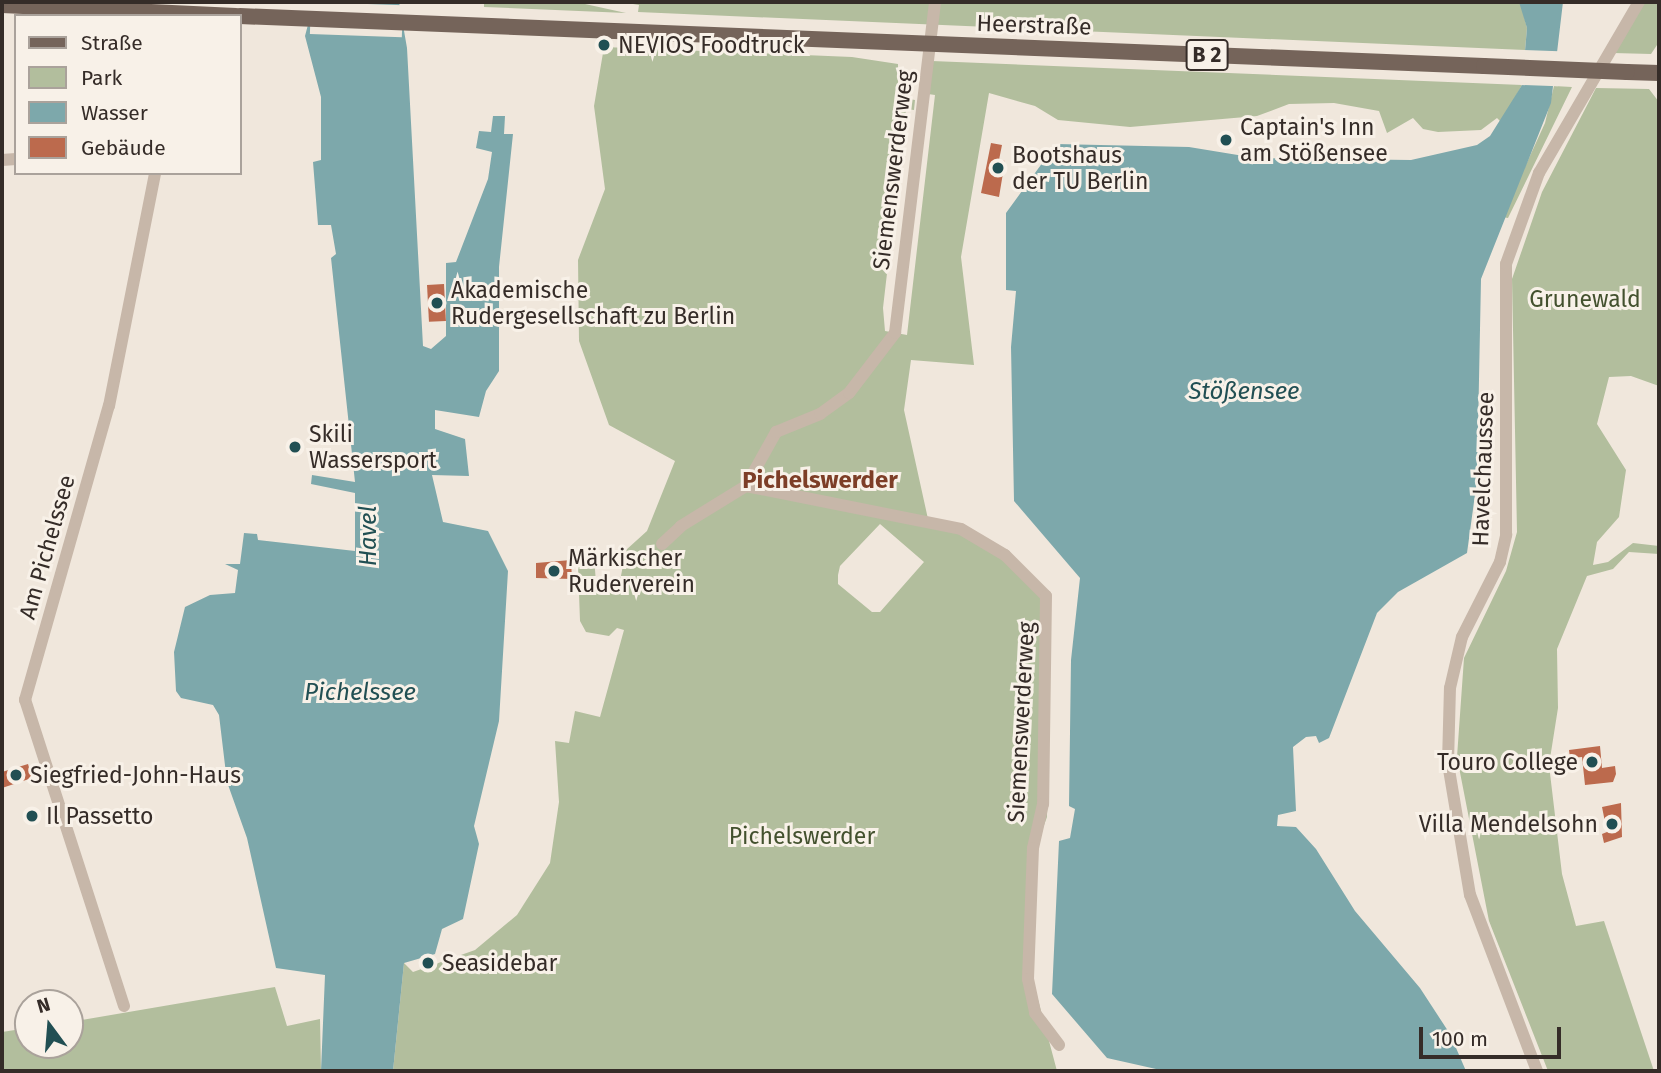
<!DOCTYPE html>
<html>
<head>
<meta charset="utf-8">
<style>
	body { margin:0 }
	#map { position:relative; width:1661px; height:1073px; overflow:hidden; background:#f0e7dc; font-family:"Fira Sans",sans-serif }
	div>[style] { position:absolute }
	.green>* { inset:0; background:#b2be9d }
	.water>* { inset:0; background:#7da8ab }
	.pier>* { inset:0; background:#f0e7dc; transform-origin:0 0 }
	.building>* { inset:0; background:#bc6a4d; transform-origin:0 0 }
	.minor>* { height:12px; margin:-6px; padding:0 6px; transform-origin:6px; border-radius:6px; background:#c7b7a9 }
	.major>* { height:16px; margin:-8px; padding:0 8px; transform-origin:8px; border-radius:8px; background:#75645a }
	.major-bridge>* { height:16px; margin:-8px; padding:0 8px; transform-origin:8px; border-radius:8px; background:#75645a }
	.dots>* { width:19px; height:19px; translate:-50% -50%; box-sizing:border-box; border:4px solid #f8f1e8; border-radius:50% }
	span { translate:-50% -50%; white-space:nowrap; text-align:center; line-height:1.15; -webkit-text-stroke:6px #f8f1e8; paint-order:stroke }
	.shield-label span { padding:2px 5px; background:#f8f1e8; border:2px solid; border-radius:5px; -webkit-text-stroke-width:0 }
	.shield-label { font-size:21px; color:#352c28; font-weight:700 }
	.street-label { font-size:23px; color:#352c28 }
	.poi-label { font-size:23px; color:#352c28 }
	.left { translate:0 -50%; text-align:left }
	.right { translate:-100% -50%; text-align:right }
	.park-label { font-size:23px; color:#43512e }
	.water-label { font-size:24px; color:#214f53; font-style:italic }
	.neighbourhood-label { font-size:24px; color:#7d3e27; font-weight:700 }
	.frame { position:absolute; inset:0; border:4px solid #352c28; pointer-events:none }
	.legend { position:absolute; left:14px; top:14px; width:228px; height:161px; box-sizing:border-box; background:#f8f1e8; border:2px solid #aaa29b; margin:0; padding:9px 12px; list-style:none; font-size:21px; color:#352c28 }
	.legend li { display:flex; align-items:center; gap:14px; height:35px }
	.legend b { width:35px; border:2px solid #aaa29b }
	.north { position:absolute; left:14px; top:989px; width:70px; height:70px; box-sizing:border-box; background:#f8f1e8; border:2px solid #aaa29b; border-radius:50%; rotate:344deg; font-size:19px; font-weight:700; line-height:28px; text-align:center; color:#352c28 }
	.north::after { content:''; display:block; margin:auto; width:24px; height:32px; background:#214f53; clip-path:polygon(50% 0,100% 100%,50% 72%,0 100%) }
	.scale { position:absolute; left:1419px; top:1027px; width:142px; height:32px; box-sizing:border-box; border:4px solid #352c28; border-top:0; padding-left:9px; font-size:21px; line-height:24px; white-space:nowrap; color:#352c28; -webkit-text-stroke:5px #f8f1e8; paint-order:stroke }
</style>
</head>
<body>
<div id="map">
	<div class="green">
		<div style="clip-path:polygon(484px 2px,576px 2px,626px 13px,484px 7px)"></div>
		<div style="clip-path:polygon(621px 2px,1511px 2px,1521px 4px,1527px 28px,1525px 50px,638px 12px,639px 5px)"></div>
		<div style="clip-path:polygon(1643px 2px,1659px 2px,1659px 42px,1651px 54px,1613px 53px)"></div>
		<div style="clip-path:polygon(evenodd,604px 47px,852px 57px,898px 64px,898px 97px,915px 100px,914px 110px,906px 109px,883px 308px,885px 331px,907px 335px,935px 95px,928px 94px,932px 61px,1522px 85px,1501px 122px,1497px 118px,1481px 130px,1438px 132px,1423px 129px,1413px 118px,1387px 133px,1379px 111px,1334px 103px,1289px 104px,1257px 116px,1130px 127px,1058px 120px,1035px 106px,989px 93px,961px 257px,974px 365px,911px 360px,904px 410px,928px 519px,967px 527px,1051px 598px,1047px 817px,1036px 847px,1032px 977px,1057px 1071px,393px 1071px,404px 963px,413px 972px,475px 950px,517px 915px,550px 863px,559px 802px,555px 741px,569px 743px,575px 711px,600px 717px,624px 630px,617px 628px,609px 636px,586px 632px,580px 621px,578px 566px,571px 556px,594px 556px,596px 583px,619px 586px,626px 550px,647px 531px,675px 461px,609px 425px,579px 341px,578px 260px,605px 189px,594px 106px,604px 47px,880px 524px,924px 562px,880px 612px,872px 612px,838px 584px,838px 575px,840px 566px,880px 524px)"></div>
		<div style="clip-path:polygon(1554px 86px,1572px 87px,1508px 218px,1502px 217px,1545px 123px)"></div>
		<div style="clip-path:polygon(1596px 88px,1649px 89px,1659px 102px,1659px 386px,1631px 376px,1609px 377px,1597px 424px,1626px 470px,1619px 517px,1597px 542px,1593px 565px,1608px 562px,1633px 543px,1659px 546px,1659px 554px,1629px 552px,1613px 569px,1587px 576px,1557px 649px,1558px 708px,1549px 765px,1562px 874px,1576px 926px,1604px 921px,1654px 1071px,1548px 1071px,1489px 921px,1457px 757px,1464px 658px,1506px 571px,1517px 532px,1512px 279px,1542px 192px)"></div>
		<div style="clip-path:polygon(275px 987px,287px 1026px,320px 1019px,321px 1071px,2px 1071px,2px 1032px,28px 1028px,28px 1045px,70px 1045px,70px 1022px)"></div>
	</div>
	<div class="water">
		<div style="clip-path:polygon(314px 2px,399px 2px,407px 48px,423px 346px,431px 349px,446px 336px,446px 263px,456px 262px,488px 179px,492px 152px,476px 148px,479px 131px,491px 132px,493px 116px,505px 116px,504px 134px,513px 134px,499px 267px,499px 371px,486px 391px,479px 417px,435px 410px,435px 429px,465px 439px,469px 476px,432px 475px,443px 522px,488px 531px,508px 571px,499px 721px,474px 826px,479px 844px,463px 919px,442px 929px,435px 954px,404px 963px,393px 1071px,321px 1071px,325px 975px,276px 968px,247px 838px,227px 782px,219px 715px,213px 705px,181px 698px,176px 691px,174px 652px,185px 607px,210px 595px,235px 593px,238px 570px,225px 564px,240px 564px,244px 533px,257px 534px,258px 540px,355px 551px,355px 493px,311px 484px,312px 475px,355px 482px,331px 258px,336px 254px,331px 225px,318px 225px,313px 162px,321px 160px,321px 97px,305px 36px)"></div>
		<div style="clip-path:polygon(1519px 2px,1563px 2px,1551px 103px,1481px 279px,1477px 480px,1467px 553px,1398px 592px,1377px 613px,1329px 738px,1319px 743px,1316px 736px,1306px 737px,1293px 747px,1296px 811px,1278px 815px,1277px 826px,1296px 827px,1316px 849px,1355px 911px,1420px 988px,1450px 1034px,1466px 1071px,1165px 1071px,1107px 1058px,1052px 994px,1059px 841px,1070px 838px,1075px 809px,1069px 806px,1071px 660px,1080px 578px,1014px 501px,1011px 347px,1016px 291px,1006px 290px,1006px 213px,1056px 144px,1189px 147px,1256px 158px,1411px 160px,1477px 145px,1490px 136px,1522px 85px,1527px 28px)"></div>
	</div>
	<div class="pier">
		<div style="left:311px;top:2px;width:92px;height:32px;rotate:2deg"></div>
		<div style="left:1522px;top:50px;width:37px;height:35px;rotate:2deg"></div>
	</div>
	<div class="building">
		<div style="clip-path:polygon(991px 143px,1002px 145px,999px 160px,1005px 161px,999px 197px,981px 193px)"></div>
		<div style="left:444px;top:284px;width:37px;height:17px;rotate:87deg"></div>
		<div style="clip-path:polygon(571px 560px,572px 579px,536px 578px,536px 563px)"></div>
		<div style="clip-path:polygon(1600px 746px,1602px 768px,1615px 766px,1616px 774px,1613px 782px,1585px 785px,1582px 757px,1570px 758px,1569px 750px)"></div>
		<div style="clip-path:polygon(28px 764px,32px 778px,2px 788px,2px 772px)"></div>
		<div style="clip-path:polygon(1621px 803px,1622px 837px,1604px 843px,1602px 834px,1607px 832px,1602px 807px)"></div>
	</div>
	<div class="minor">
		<div style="left:2px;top:160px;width:14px;rotate:-4deg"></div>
		<div style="left:746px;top:486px;width:219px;rotate:11.3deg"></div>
		<div style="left:961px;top:529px;width:51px;rotate:30.6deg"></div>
		<div style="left:1005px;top:555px;width:58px;rotate:45deg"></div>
		<div style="left:1046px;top:596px;width:208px;rotate:90.8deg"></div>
		<div style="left:1043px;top:804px;width:45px;rotate:102.8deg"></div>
		<div style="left:1033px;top:848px;width:131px;rotate:92.2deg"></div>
		<div style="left:1028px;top:979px;width:35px;rotate:78deg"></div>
		<div style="left:1035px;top:1013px;width:40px;rotate:53deg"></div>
		<div style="left:662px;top:544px;width:26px;rotate:-43deg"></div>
		<div style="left:681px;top:526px;width:76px;rotate:-31.6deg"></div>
		<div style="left:746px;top:486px;width:62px;rotate:-60.9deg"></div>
		<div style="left:776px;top:432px;width:48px;rotate:-22.2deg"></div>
		<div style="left:820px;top:414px;width:36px;rotate:-36deg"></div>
		<div style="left:849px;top:393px;width:76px;rotate:-52.5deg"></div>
		<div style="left:895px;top:333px;width:333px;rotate:-83.1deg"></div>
		<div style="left:124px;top:1006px;width:322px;rotate:-107.9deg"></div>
		<div style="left:25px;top:700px;width:306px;rotate:-74.1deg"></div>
		<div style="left:109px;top:406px;width:237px;rotate:-78.8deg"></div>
		<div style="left:1537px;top:1071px;width:188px;rotate:-110.8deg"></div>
		<div style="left:1470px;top:895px;width:134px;rotate:-99.5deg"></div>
		<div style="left:1448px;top:763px;width:75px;rotate:-88.5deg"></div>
		<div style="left:1450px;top:688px;width:52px;rotate:-76.8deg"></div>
		<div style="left:1462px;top:637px;width:84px;rotate:-63.1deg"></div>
		<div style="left:1500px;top:562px;width:28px;rotate:-77deg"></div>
		<div style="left:1506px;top:535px;width:271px;rotate:-90deg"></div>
		<div style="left:1506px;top:264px;width:97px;rotate:-70.1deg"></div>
		<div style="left:1539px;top:173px;width:198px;rotate:-59.7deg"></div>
	</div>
	<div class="major">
		<div style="left:2px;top:5px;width:234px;rotate:2.7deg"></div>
		<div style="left:240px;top:16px;width:1245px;rotate:2.3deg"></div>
		<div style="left:1627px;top:72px;width:32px;rotate:2deg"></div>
	</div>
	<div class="major-bridge">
		<div style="left:1484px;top:66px;width:143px;rotate:2.4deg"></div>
	</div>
	<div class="dots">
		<div style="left:604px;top:45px;background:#214f53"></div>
		<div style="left:1226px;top:140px;background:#214f53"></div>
		<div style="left:998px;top:168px;background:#214f53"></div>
		<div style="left:437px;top:303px;background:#214f53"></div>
		<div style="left:295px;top:447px;background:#214f53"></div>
		<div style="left:554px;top:571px;background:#214f53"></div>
		<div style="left:1592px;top:762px;background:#214f53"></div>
		<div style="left:16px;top:775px;background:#214f53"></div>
		<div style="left:32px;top:816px;background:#214f53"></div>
		<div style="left:1612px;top:824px;background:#214f53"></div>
		<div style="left:428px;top:963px;background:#214f53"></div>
	</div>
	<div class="shield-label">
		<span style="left:1207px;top:55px">B 2</span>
	</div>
	<div class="street-label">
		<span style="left:1034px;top:25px;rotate:2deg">Heerstraße</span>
		<span style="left:893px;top:170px;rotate:-83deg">Siemenswerderweg</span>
		<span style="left:1483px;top:469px;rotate:-88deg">Havelchaussee</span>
		<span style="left:47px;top:547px;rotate:-74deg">Am Pichelssee</span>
		<span style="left:1021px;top:722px;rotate:-87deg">Siemenswerderweg</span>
	</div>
	<div class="poi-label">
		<span class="left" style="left:618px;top:45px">NEVIOS Foodtruck</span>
		<span class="left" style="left:1240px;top:140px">Captain's Inn<br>am Stößensee</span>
		<span class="left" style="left:1012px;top:168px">Bootshaus<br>der TU Berlin</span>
		<span class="left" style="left:451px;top:303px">Akademische<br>Rudergesellschaft zu Berlin</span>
		<span class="left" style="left:309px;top:447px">Skili<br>Wassersport</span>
		<span class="left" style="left:568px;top:571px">Märkischer<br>Ruderverein</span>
		<span class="right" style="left:1578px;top:762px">Touro College</span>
		<span class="left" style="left:30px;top:775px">Siegfried-John-Haus</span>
		<span class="left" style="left:46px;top:816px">Il Passetto</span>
		<span class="right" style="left:1598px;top:824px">Villa Mendelsohn</span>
		<span class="left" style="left:442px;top:963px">Seasidebar</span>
	</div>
	<div class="park-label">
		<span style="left:1585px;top:299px">Grunewald</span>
		<span style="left:802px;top:836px">Pichelswerder</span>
	</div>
	<div class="water-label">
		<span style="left:1244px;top:392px">Stößensee</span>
		<span style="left:369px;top:536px;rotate:-90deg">Havel</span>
		<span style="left:360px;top:693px">Pichelssee</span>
	</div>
	<div class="neighbourhood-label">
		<span style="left:820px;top:481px">Pichelswerder</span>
	</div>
	<div class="frame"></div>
	<ul class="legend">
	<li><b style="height:9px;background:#75645a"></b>Straße</li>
	<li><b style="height:19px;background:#b2be9d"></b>Park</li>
	<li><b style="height:19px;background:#7da8ab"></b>Wasser</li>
	<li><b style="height:19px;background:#bc6a4d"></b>Gebäude</li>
	</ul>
	<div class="north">N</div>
	<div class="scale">100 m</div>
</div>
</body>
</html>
